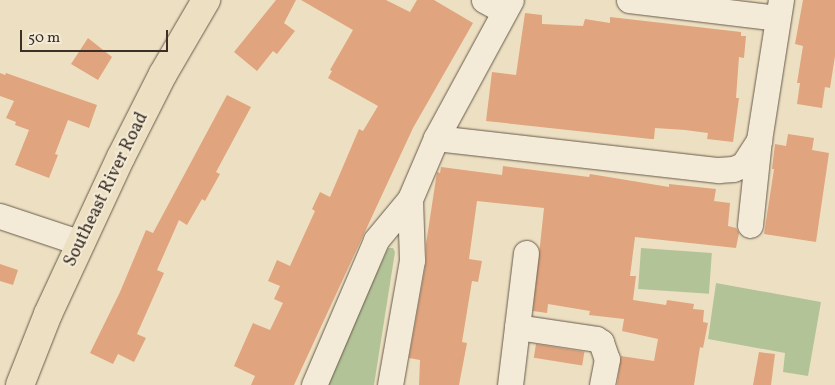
<!DOCTYPE html>
<html>
<head>
<meta charset="utf-8">
<style>
	body { margin:0 }
	#map { position:relative; width:835px; height:385px; overflow:hidden; background:#ede0c2; font-family:Vollkorn,serif }
	div>[style] { position:absolute }
	.green>* { inset:0; background:#b3c398; transform-origin:0 0 }
	.building>* { inset:0; background:#e0a47e; transform-origin:0 0 }
	.roads { filter:drop-shadow(0 0 1px #685b4c) drop-shadow(0 0 1px #685b4c) }
	.minor>* { height:25px; margin:-12.5px; padding:0 12.5px; transform-origin:12.5px; border-radius:12.5px; background:#f3ebd7 }
	.major>* { height:28px; margin:-14px; padding:0 14px; transform-origin:14px; border-radius:14px; background:#ede0c2 }
	span { translate:-50% -50%; white-space:nowrap; text-align:center; line-height:1.15; -webkit-text-stroke:4px #f3ebd7; paint-order:stroke }
	.street-label { font-size:18px; color:#3c2f25 }
	.scale { position:absolute; left:20px; top:30px; width:148px; height:22px; box-sizing:border-box; border:2px solid #3c2f25; border-top:0; padding-left:6px; font-size:15px; line-height:18px; white-space:nowrap; color:#3c2f25; -webkit-text-stroke:4px #f3ebd7; paint-order:stroke }
</style>
</head>
<body>
<div id="map">
	<div class="green">
		<div style="clip-path:polygon(388px 248px,393px 248px,395px 252px,374px 385px,326px 385px)"></div>
		<div style="left:641px;top:248px;width:71px;height:41px;rotate:4deg"></div>
		<div style="clip-path:polygon(716px 283px,821px 302px,808px 376px,783px 372px,785px 353px,708px 339px)"></div>
	</div>
	<div class="building">
		<div style="clip-path:polygon(276px 0,296px 0,284px 23px,295px 31px,277px 54px,273px 51px,257px 71px,234px 52px)"></div>
		<div style="clip-path:polygon(301px 0,386px 0,410px 12px,417px 0,434px 0,473px 23px,413px 128px,294px 385px,251px 385px,255px 376px,234px 366px,253px 323px,270px 330px,283px 303px,274px 299px,280px 286px,268px 281px,277px 260px,290px 266px,315px 211px,312px 209px,320px 192px,330px 197px,359px 129px,363px 131px,378px 106px,328px 78px,332px 71px,330px 70px,353px 30px)"></div>
		<div style="clip-path:polygon(803px 0,835px 0,835px 56px,830px 88px,825px 87px,822px 108px,797px 104px,800px 83px,797px 83px,803px 46px,795px 44px)"></div>
		<div style="clip-path:polygon(525px 13px,542px 15px,542px 24px,583px 26px,585px 19px,610px 23px,610px 17px,741px 32px,741px 36px,746px 36px,744px 58px,739px 57px,736px 98px,739px 98px,733px 142px,707px 139px,708px 133px,685px 130px,655px 128px,654px 139px,651px 139px,486px 121px,492px 72px,516px 75px)"></div>
		<div style="clip-path:polygon(88px 38px,112px 57px,98px 80px,71px 64px)"></div>
		<div style="clip-path:polygon(0 73px,5px 75px,6px 73px,97px 105px,89px 128px,68px 120px,55px 154px,58px 155px,49px 178px,15px 165px,29px 130px,15px 125px,16px 122px,6px 118px,14px 101px,0 96px)"></div>
		<div style="clip-path:polygon(227px 95px,251px 107px,216px 172px,220px 174px,205px 201px,202px 199px,187px 225px,179px 220px,157px 270px,164px 273px,137px 334px,146px 338px,134px 362px,118px 354px,113px 364px,90px 353px,120px 292px,146px 230px,153px 233px)"></div>
		<div style="clip-path:polygon(788px 134px,814px 138px,812px 150px,829px 153px,816px 242px,764px 234px,774px 169px,772px 169px,775px 144px,786px 146px)"></div>
		<div style="clip-path:polygon(503px 166px,589px 177px,590px 174px,669px 187px,669px 184px,716px 189px,714px 201px,730px 203px,728px 226px,736px 228px,739px 233px,736px 248px,635px 237px,630px 276px,636px 276px,633px 300px,666px 305px,667px 300px,694px 304px,693px 309px,704px 310px,703px 322px,708px 323px,703px 348px,700px 347px,694px 385px,617px 385px,621px 356px,654px 361px,658px 339px,622px 331px,624px 319px,589px 315px,590px 311px,548px 304px,547px 313px,533px 311px,544px 208px,477px 201px,469px 259px,482px 261px,478px 282px,472px 281px,462px 342px,467px 343px,459px 385px,419px 385px,420px 360px,409px 358px,426px 262px,426px 244px,437px 172px,440px 173px,441px 167px,502px 175px)"></div>
		<div style="clip-path:polygon(0 264px,18px 270px,13px 285px,0 281px)"></div>
		<div style="left:536px;top:344px;width:49px;height:14px;rotate:9deg"></div>
		<div style="clip-path:polygon(759px 352px,775px 354px,771px 385px,753px 385px)"></div>
	</div>
	<div class="roads">
		<div class="minor">
			<div style="left:484px;top:0;width:23px;rotate:29deg"></div>
			<div style="left:629px;top:0;width:149px;rotate:6.9deg"></div>
			<div style="left:436px;top:138px;width:284px;rotate:6.5deg"></div>
			<div style="left:718px;top:170px;width:15px;rotate:-4deg"></div>
			<div style="left:733px;top:169px;width:11px;rotate:-22deg"></div>
			<div style="left:743px;top:165px;width:30px;rotate:-57deg"></div>
			<div style="left:0;top:216px;width:85px;rotate:18.4deg"></div>
			<div style="left:750px;top:225px;width:85px;rotate:-84deg"></div>
			<div style="left:759px;top:140px;width:142px;rotate:-81.1deg"></div>
			<div style="left:517px;top:327px;width:80px;rotate:8.6deg"></div>
			<div style="left:596px;top:339px;width:6px;rotate:31deg"></div>
			<div style="left:601px;top:342px;width:18px;rotate:71deg"></div>
			<div style="left:607px;top:359px;width:26px;rotate:101deg"></div>
			<div style="left:314px;top:385px;width:158px;rotate:-66.8deg"></div>
			<div style="left:376px;top:240px;width:53px;rotate:-50.3deg"></div>
			<div style="left:410px;top:199px;width:66px;rotate:-66.9deg"></div>
			<div style="left:436px;top:138px;width:157px;rotate:-61.5deg"></div>
			<div style="left:390px;top:385px;width:127px;rotate:-80deg"></div>
			<div style="left:412px;top:260px;width:61px;rotate:-91.9deg"></div>
			<div style="left:510px;top:385px;width:133px;rotate:-83.1deg"></div>
		</div>
		<div class="major">
			<div style="left:20px;top:385px;width:76px;rotate:-68.5deg"></div>
			<div style="left:48px;top:314px;width:173px;rotate:-65.1deg"></div>
			<div style="left:121px;top:157px;width:93px;rotate:-63.2deg"></div>
			<div style="left:163px;top:74px;width:86px;rotate:-59.8deg"></div>
		</div>
	</div>
	<div class="street-label">
		<span style="left:107px;top:190px;rotate:-64deg">Southeast River Road</span>
	</div>
	<div class="scale">50 m</div>
</div>
</body>
</html>
